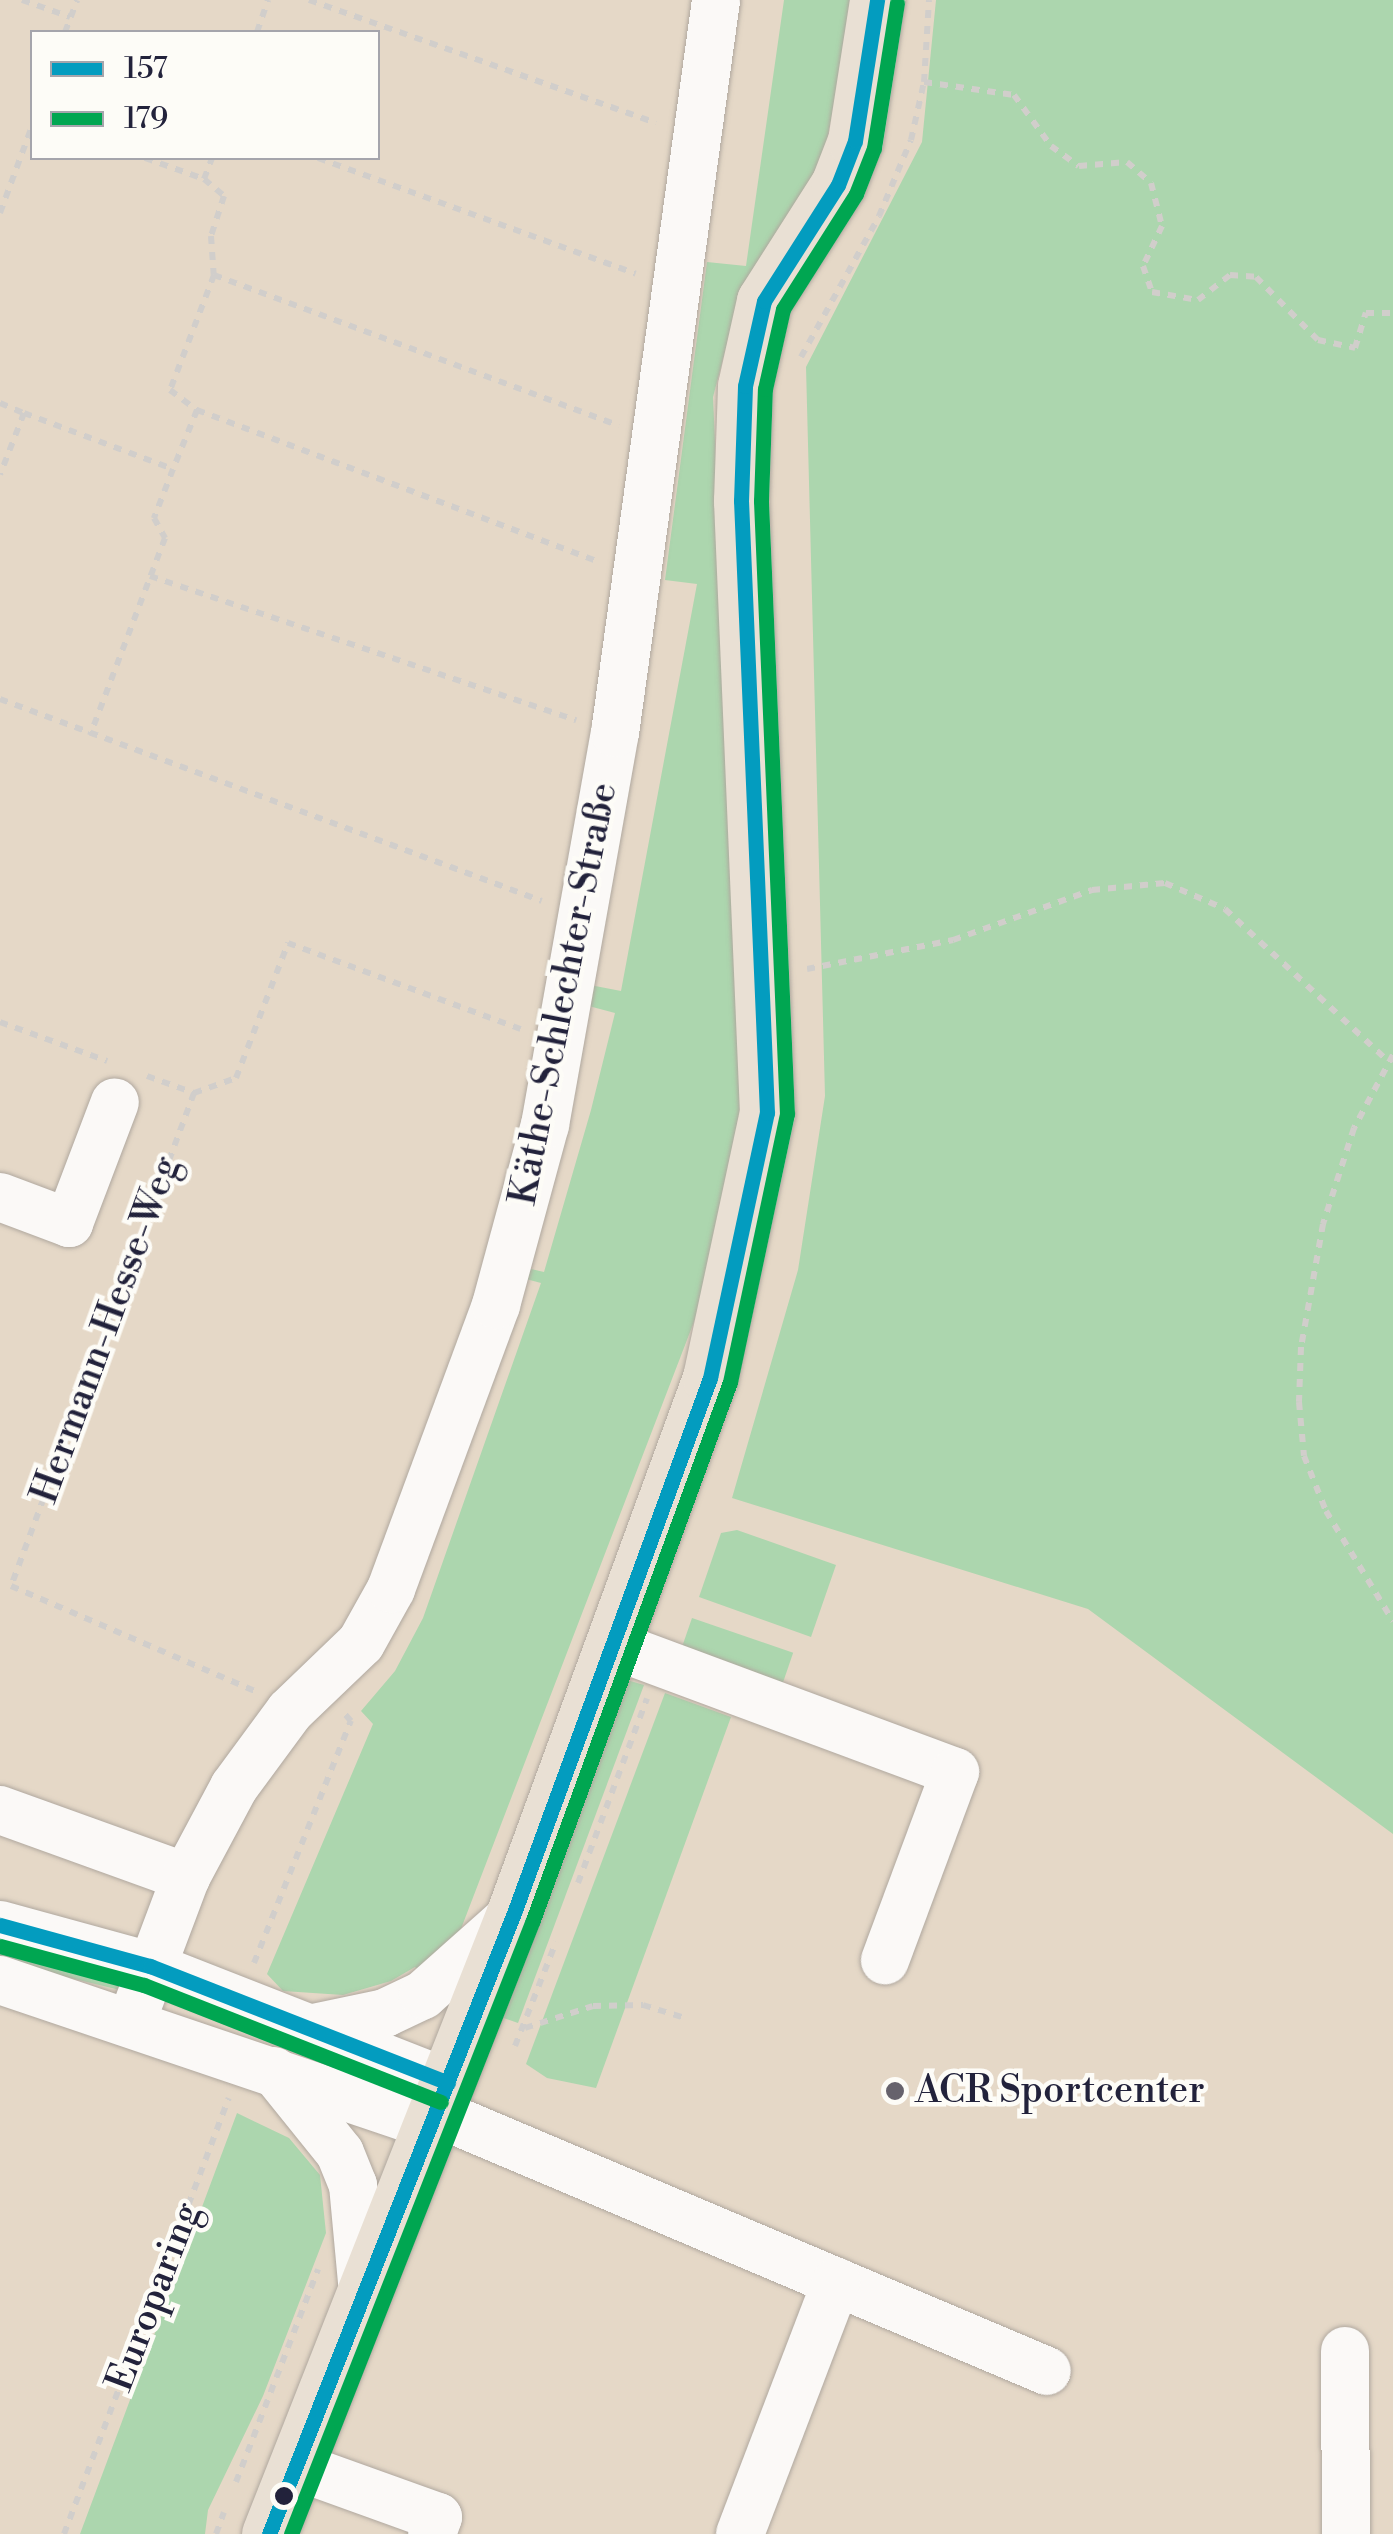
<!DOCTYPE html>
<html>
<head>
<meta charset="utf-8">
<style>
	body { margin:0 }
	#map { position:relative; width:1393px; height:2534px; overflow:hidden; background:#e5d8c7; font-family:"Libre Bodoni",serif }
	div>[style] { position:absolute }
	.green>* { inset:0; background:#acd6ae; transform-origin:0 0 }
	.path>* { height:6px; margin-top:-3px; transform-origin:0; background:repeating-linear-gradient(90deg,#d1cecb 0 8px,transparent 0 16px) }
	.roads { filter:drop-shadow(0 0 2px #b0a89f) drop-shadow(0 0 2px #b0a89f) }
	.minor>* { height:48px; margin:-24px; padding:0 24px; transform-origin:24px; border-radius:24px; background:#fbf9f7 }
	.major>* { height:55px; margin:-27.5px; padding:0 27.5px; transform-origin:27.5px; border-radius:27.5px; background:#e9e0d4 }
	.bus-1>* { height:15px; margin:-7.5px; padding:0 7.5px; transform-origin:7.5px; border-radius:7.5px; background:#039cbf }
	.bus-2>* { height:15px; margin:-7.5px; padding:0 7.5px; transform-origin:7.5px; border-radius:7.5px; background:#00a651 }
	.dots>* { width:28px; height:28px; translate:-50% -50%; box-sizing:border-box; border:5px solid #fdfcf7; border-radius:50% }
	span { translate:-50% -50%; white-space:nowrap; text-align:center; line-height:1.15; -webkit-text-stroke:9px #fdfcf7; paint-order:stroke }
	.street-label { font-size:38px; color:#22223b }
	.poi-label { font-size:38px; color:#22223b }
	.left { translate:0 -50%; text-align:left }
	.legend { position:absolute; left:30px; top:30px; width:350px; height:130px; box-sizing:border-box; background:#fdfcf7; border:2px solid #a5a5ac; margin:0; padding:12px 18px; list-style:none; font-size:30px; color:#22223b }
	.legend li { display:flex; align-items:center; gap:20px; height:50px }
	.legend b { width:50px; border:2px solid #a5a5ac }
</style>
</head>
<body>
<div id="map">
	<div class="green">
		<div style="clip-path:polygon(784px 0,855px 0,823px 160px,733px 321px,713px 397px,746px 1131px,705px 1293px,459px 1934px,423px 1974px,415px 1967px,391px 1981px,343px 1995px,283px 1991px,267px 1974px,373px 1724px,361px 1711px,395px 1671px,423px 1618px,541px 1283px,511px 1275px,514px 1265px,544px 1272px,591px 1110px,615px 1013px,585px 1005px,590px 985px,621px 991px,697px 584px,665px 580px,707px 262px,746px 266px)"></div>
		<div style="clip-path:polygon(936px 0,1393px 0,1393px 1834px,1088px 1609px,732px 1498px,798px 1270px,825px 1096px,806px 367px,922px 142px)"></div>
		<div style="clip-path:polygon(737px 1530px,836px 1565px,811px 1637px,699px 1597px,721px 1533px)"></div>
		<div style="left:692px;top:1618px;width:107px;height:40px;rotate:19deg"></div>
		<div style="clip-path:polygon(627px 1680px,644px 1685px,518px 2023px,498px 2016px)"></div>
		<div style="clip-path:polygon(665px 1693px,731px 1717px,596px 2088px,547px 2078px,526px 2064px)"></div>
		<div style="clip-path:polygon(0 1940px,122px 1981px,120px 1990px,0 1961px)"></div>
		<div style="clip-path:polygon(237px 2113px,289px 2138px,320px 2175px,326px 2233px,263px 2396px,208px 2510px,205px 2534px,80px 2534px)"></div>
	</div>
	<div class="path">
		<div style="left:22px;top:0;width:51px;rotate:19.5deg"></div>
		<div style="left:309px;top:0;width:368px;rotate:19.5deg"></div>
		<div style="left:65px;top:32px;width:34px;rotate:-69deg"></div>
		<div style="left:257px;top:32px;width:34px;rotate:-71deg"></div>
		<div style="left:924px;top:82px;width:91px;rotate:8.2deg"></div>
		<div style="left:1014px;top:95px;width:63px;rotate:54deg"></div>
		<div style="left:1051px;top:146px;width:34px;rotate:36deg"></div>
		<div style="left:1079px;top:166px;width:48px;rotate:-4.8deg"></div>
		<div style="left:1127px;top:162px;width:32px;rotate:41deg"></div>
		<div style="left:1151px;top:183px;width:44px;rotate:75.7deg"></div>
		<div style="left:1162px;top:226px;width:44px;rotate:115.4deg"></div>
		<div style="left:1143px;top:266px;width:28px;rotate:71deg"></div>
		<div style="left:1152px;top:292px;width:47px;rotate:9.9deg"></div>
		<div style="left:1198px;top:300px;width:41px;rotate:-38deg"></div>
		<div style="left:1230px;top:275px;width:26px;rotate:4deg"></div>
		<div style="left:1256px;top:277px;width:88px;rotate:45.5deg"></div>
		<div style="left:1318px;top:340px;width:38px;rotate:12deg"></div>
		<div style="left:1355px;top:348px;width:37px;rotate:-73deg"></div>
		<div style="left:1366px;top:313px;width:27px"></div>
		<div style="left:145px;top:158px;width:63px;rotate:19.6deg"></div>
		<div style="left:204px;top:179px;width:26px;rotate:40deg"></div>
		<div style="left:224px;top:196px;width:42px;rotate:108deg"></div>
		<div style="left:211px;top:236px;width:39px;rotate:86deg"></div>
		<div style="left:214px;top:275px;width:123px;rotate:110.9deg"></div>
		<div style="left:170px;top:390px;width:34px;rotate:37deg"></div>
		<div style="left:197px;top:410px;width:64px;rotate:112.1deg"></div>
		<div style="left:318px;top:158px;width:338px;rotate:20deg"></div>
		<div style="left:204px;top:179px;width:22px;rotate:-69deg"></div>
		<div style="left:0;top:213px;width:93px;rotate:-69.8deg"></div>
		<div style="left:214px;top:275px;width:432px;rotate:20.4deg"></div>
		<div style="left:801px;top:357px;width:161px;rotate:-61deg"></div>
		<div style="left:879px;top:216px;width:82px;rotate:-67.2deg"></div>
		<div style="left:911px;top:140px;width:59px;rotate:-77.4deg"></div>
		<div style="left:924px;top:82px;width:82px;rotate:-86.5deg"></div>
		<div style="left:0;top:403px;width:26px;rotate:23deg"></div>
		<div style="left:24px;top:413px;width:66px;rotate:111.2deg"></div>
		<div style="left:197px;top:410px;width:430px;rotate:20.7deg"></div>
		<div style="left:24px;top:413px;width:159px;rotate:20.6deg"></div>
		<div style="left:173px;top:469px;width:53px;rotate:111.2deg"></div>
		<div style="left:154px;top:518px;width:23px;rotate:61deg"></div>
		<div style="left:165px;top:538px;width:211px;rotate:110.8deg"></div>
		<div style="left:150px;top:576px;width:450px;rotate:18.7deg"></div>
		<div style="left:0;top:699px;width:578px;rotate:20.44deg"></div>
		<div style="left:807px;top:969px;width:149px;rotate:-11.2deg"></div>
		<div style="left:953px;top:940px;width:148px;rotate:-19.8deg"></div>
		<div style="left:1092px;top:890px;width:73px;rotate:-5.5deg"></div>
		<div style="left:1165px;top:883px;width:65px;rotate:23.4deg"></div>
		<div style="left:1225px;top:909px;width:223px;rotate:43deg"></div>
		<div style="left:0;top:1022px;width:114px;rotate:20deg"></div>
		<div style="left:1393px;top:1055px;width:83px;rotate:118.1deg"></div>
		<div style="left:1354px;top:1128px;width:101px;rotate:107.9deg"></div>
		<div style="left:1323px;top:1224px;width:125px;rotate:100.1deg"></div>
		<div style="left:1301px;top:1347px;width:55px;rotate:92.1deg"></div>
		<div style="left:1299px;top:1402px;width:54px;rotate:84.7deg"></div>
		<div style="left:1304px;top:1456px;width:59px;rotate:68.2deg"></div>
		<div style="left:1326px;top:1511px;width:129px;rotate:58.7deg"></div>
		<div style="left:147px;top:1076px;width:50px;rotate:19.9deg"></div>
		<div style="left:194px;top:1093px;width:526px;rotate:110.36deg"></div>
		<div style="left:11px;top:1586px;width:266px;rotate:23.3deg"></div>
		<div style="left:194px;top:1093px;width:45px;rotate:-19.7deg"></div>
		<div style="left:236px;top:1078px;width:145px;rotate:-68.9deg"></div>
		<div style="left:288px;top:943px;width:248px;rotate:20.3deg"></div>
		<div style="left:578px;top:1883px;width:197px;rotate:-69.5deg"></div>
		<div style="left:254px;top:1963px;width:261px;rotate:-68.2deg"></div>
		<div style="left:351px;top:1721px;width:12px;rotate:-132deg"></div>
		<div style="left:525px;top:2028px;width:71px;rotate:-17.9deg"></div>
		<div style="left:593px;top:2006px;width:50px;rotate:-1.1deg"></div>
		<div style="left:643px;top:2005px;width:47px;rotate:17.3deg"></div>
		<div style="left:515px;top:2046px;width:112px;rotate:-68.5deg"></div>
		<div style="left:236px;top:2482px;width:228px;rotate:-68.9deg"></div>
		<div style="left:64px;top:2534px;width:466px;rotate:-69.3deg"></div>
		<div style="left:216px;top:2534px;width:23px;rotate:-70deg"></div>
	</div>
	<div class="roads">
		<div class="minor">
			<div style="left:0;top:1197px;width:74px;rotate:20.6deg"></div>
			<div style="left:69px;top:1223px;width:129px;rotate:-69.2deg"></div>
			<div style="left:611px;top:1644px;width:367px;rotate:20.4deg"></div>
			<div style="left:955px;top:1772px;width:201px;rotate:110.4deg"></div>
			<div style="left:0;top:1810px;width:198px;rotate:19.8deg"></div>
			<div style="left:0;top:1925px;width:156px;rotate:15.3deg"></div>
			<div style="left:150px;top:1966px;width:320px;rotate:21.4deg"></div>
			<div style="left:0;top:1980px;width:455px;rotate:18.7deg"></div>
			<div style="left:131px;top:2023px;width:156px;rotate:-69.4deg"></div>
			<div style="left:186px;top:1877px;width:102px;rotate:-61.9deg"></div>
			<div style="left:234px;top:1787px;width:94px;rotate:-53.6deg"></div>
			<div style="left:290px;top:1711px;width:98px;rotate:-43.8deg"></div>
			<div style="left:361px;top:1643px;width:62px;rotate:-60.9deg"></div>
			<div style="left:391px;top:1589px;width:303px;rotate:-69.7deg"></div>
			<div style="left:496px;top:1305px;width:187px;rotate:-74.8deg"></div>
			<div style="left:545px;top:1125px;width:398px;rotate:-79.9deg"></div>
			<div style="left:615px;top:733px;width:740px;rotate:-82.15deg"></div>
			<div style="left:309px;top:2029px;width:78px;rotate:-11.9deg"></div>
			<div style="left:385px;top:2013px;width:42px;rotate:-25.3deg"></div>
			<div style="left:423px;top:1995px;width:122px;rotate:-41.7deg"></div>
			<div style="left:274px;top:2071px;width:105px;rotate:51.2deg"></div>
			<div style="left:340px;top:2153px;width:35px;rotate:68deg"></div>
			<div style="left:353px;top:2185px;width:107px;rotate:84.7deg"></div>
			<div style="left:437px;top:2113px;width:662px;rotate:22.93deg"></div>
			<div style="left:1345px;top:2351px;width:183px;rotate:89.7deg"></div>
			<div style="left:296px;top:2466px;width:151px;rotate:19.8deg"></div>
			<div style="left:438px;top:2517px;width:18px;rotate:109deg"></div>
			<div style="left:740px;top:2534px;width:270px;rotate:-69.1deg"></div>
		</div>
		<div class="major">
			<div style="left:269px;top:2534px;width:668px;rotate:-68.47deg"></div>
			<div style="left:514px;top:1913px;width:570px;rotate:-69.88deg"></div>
			<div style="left:710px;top:1378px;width:271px;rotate:-77.9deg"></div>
			<div style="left:767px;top:1113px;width:613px;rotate:-92.43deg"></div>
			<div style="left:741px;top:501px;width:115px;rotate:-88deg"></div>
			<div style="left:745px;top:386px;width:87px;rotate:-77.4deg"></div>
			<div style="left:764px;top:301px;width:138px;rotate:-57.5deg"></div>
			<div style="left:838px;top:185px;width:47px;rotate:-68.9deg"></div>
			<div style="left:855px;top:141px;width:143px;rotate:-81.1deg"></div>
		</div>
	</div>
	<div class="bus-1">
		<div style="left:0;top:1925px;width:156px;rotate:15.3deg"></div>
		<div style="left:150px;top:1966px;width:320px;rotate:21.4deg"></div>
		<div style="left:269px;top:2534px;width:668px;rotate:-68.47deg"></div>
		<div style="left:514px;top:1913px;width:570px;rotate:-69.88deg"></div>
		<div style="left:710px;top:1378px;width:271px;rotate:-77.9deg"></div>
		<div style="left:767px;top:1113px;width:613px;rotate:-92.43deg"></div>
		<div style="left:741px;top:501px;width:115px;rotate:-88deg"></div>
		<div style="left:745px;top:386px;width:87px;rotate:-77.4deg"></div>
		<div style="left:764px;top:301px;width:138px;rotate:-57.5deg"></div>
		<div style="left:838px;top:185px;width:47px;rotate:-68.9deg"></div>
		<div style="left:855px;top:141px;width:143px;rotate:-81.1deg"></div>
	</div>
	<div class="bus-2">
		<div style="left:0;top:1946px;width:149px;rotate:15.2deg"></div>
		<div style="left:144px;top:1985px;width:319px;rotate:21.5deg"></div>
		<div style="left:291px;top:2534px;width:660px;rotate:-68.49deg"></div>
		<div style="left:533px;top:1920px;width:573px;rotate:-69.89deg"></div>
		<div style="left:730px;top:1382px;width:274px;rotate:-78deg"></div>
		<div style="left:787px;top:1114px;width:614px;rotate:-92.43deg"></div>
		<div style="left:761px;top:501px;width:112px;rotate:-88deg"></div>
		<div style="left:765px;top:389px;width:82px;rotate:-77.3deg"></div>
		<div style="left:783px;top:309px;width:136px;rotate:-57.6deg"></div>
		<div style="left:856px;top:194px;width:49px;rotate:-68.6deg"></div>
		<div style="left:874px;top:148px;width:147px;rotate:-81deg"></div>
	</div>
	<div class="dots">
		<div style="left:895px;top:2091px;background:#66626c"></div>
		<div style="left:284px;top:2496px;background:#22223b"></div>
	</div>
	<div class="street-label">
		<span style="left:564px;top:994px;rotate:-79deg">Käthe-Schlechter-Straße</span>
		<span style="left:106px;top:1330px;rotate:-70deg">Hermann-Hesse-Weg</span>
		<span style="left:154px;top:2297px;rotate:-69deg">Europaring</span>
	</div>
	<div class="poi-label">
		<span class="left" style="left:915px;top:2091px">ACR Sportcenter</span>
	</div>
	<ul class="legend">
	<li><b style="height:12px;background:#039cbf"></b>157</li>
	<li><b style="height:12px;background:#00a651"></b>179</li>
	</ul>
</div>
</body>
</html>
